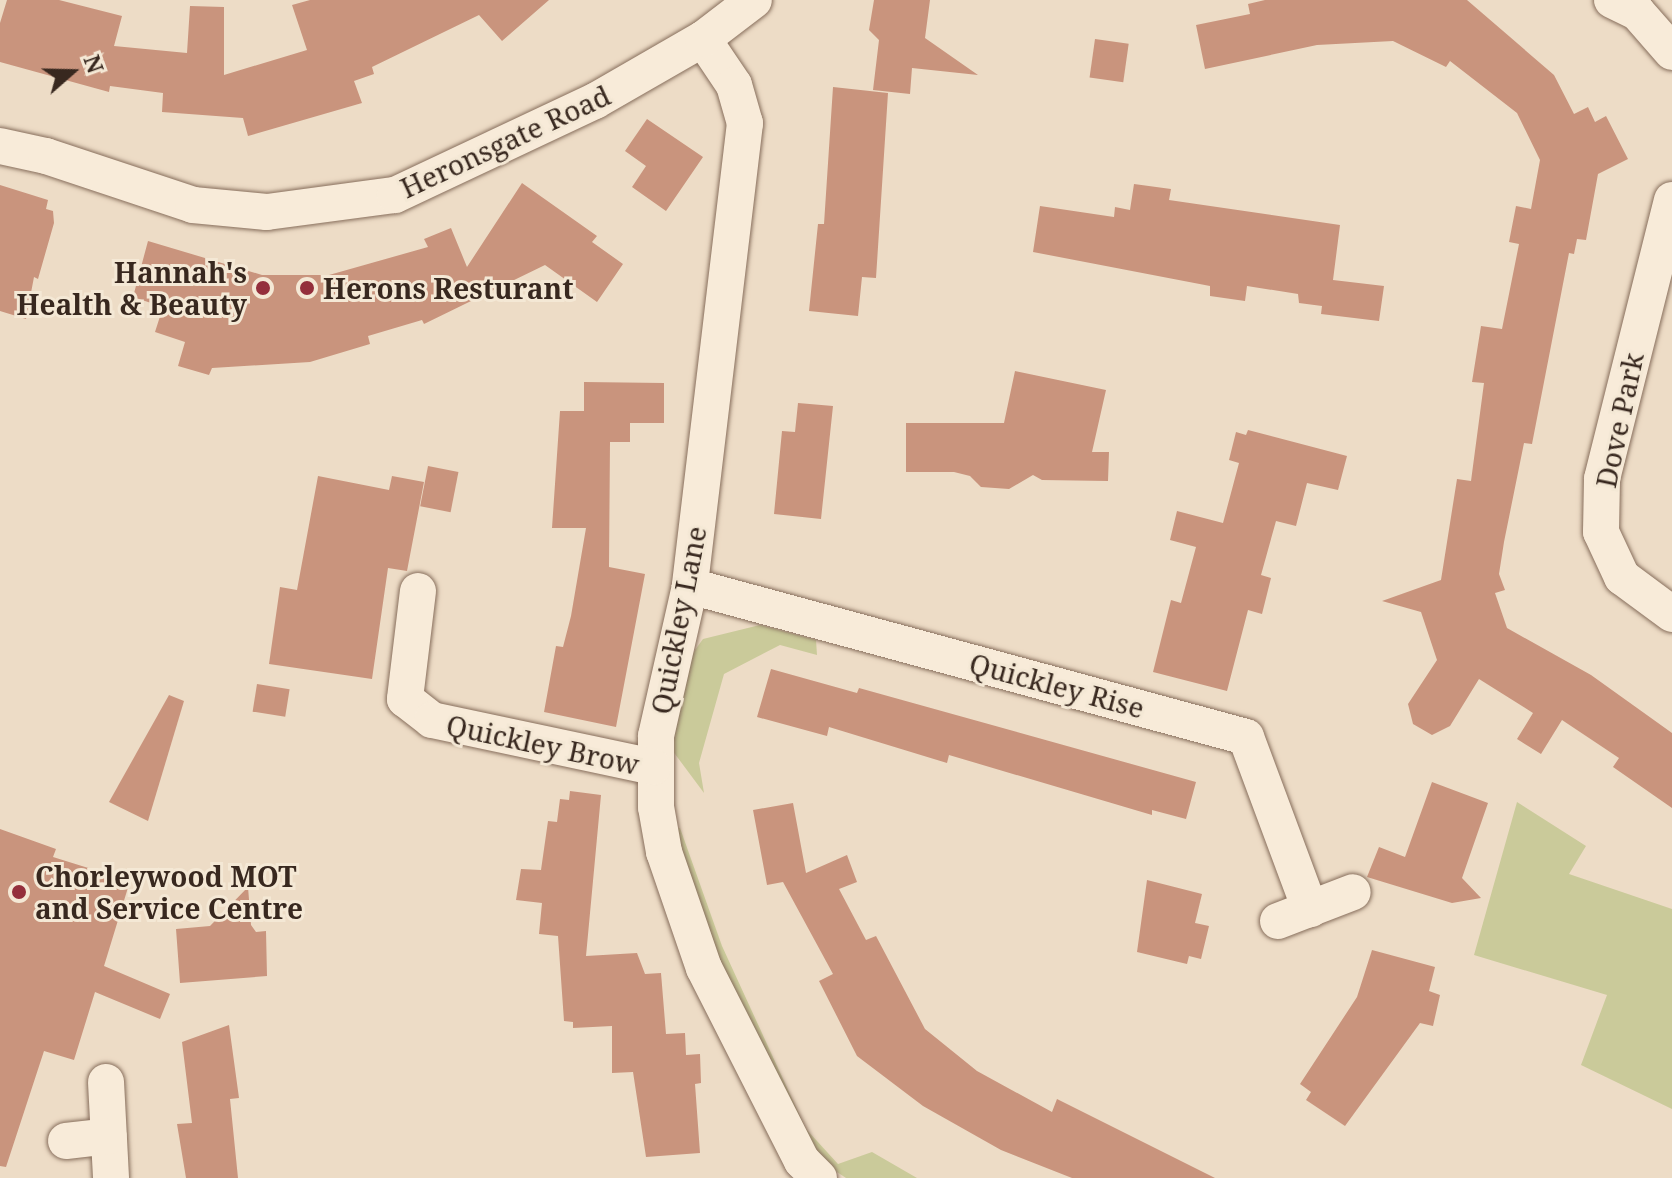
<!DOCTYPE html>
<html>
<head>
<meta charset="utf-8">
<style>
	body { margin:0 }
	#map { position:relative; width:1672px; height:1178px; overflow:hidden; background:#eddcc6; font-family:"Noto Serif",serif }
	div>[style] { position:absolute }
	.green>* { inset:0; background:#caca9a }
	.building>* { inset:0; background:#c9947d; transform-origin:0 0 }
	.roads { filter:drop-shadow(0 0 2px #876e5c) drop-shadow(0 0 2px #876e5c) }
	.minor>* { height:36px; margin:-18px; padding:0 18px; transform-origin:18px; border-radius:18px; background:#f8ebd9 }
	.dots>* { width:22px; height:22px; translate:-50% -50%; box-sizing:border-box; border:4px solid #f4e8d5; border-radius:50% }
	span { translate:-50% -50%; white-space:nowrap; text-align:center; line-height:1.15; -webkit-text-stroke:6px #f4e8d5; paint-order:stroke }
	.street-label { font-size:28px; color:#38281f }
	.poi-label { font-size:28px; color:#38281f; font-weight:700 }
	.right { translate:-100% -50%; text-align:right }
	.left { translate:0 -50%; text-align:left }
	.north { position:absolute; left:32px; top:32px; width:80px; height:80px; -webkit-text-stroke:6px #f4e8d5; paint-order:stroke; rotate:70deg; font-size:22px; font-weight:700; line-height:32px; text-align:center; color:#38281f }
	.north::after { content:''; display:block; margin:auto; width:28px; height:36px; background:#38281f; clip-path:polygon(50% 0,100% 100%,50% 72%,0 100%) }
</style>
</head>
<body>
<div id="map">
	<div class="green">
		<div style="clip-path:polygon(760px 625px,816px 640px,817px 655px,780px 645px,724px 674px,699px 763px,704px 793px,672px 750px,690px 657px,703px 639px)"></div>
		<div style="clip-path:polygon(1517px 802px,1586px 846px,1569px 874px,1672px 909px,1672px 1109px,1581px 1065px,1607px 995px,1474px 955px)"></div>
		<div style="clip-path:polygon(680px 828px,722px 946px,806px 1129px,838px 1164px,872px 1152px,917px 1178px,846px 1178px,816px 1158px,712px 950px,672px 829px)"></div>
	</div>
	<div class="building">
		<div style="clip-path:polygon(7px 0,59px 0,122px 16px,114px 46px,187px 53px,190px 6px,224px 7px,224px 75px,307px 50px,292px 5px,310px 0,549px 0,502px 41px,479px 15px,372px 67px,374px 74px,354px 81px,362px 103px,248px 136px,243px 118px,162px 112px,163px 93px,110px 86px,109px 92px,0 62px,0 23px)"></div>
		<div style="clip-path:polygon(874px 0,930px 0,925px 38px,978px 75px,912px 68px,910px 94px,873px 90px,879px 40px,869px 30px)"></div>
		<div style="clip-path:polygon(1265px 0,1467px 0,1554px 75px,1574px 114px,1588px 107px,1595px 122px,1606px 116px,1628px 159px,1598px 174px,1586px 240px,1577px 239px,1574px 254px,1569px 253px,1532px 444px,1524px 443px,1504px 542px,1499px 574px,1505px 590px,1495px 593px,1507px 628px,1591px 675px,1672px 733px,1672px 808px,1613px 767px,1619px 758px,1562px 720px,1541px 754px,1517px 739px,1533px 713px,1479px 679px,1450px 726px,1432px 735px,1413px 724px,1408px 704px,1437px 660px,1421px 612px,1382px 601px,1441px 580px,1457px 479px,1471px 481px,1484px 383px,1472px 382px,1481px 326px,1502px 329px,1519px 244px,1509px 242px,1516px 206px,1531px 209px,1540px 160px,1517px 113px,1450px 61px,1446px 67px,1393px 41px,1317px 45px,1205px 69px,1196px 25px,1250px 14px,1248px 4px)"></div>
		<div style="left:1095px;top:39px;width:34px;height:39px;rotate:8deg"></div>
		<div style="clip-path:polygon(833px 87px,888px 93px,876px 278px,862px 277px,858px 316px,809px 311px,818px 224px,824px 224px)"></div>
		<div style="clip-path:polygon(647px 119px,703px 157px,666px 211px,632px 187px,646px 166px,625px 151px)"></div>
		<div style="clip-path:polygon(522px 183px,597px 236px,592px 242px,623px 264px,597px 302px,545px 265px,424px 324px,422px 320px,368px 336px,370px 344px,310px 362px,212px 368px,209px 375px,178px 366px,185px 342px,155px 332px,163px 307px,133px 297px,148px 241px,262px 275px,329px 275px,428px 247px,424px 239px,451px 228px,467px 267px)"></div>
		<div style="clip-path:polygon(1134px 184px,1171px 189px,1169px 200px,1340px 225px,1333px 280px,1384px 286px,1379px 321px,1321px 314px,1322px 306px,1299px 303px,1298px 294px,1247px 286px,1245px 301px,1210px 296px,1210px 286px,1033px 252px,1040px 206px,1114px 217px,1115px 207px,1130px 210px)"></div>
		<div style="clip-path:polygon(0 185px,48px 200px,46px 209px,53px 211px,54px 223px,38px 279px,34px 277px,26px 319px,0 311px)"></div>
		<div style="clip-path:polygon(1015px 371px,1106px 390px,1092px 452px,1109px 452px,1108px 481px,1042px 480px,1033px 475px,1009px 489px,981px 487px,970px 476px,954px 472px,906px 472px,906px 423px,1004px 423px)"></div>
		<div style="clip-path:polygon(584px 382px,664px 383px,664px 423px,630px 423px,630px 442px,610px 442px,609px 567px,645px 574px,616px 727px,544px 712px,556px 646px,563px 647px,571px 616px,586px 528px,552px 528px,560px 411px,584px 411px)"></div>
		<div style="clip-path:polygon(798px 403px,833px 406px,821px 519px,774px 514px,782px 431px,795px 432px)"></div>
		<div style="clip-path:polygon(1248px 430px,1347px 456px,1338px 490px,1307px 483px,1296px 526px,1276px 521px,1261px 575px,1271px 578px,1262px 614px,1248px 610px,1227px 691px,1153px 672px,1171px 600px,1181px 603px,1196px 547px,1170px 540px,1177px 511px,1223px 523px,1239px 463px,1229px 460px,1236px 432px,1246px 435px)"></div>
		<div style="left:428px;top:466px;width:31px;height:41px;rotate:11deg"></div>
		<div style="clip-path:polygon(318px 476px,389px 490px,392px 476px,424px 482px,407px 571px,388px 568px,372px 679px,269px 664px,280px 587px,297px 590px)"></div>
		<div style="clip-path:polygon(771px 669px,857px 693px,859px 688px,1196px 782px,1186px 819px,1152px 810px,1152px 815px,949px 755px,947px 763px,829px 727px,827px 736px,757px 717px)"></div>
		<div style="left:257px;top:684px;width:33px;height:28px;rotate:9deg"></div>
		<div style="clip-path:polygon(169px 695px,184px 701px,148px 821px,109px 802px)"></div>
		<div style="clip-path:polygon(1432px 782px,1488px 803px,1462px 878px,1481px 898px,1452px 903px,1367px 877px,1379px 847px,1405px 857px)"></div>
		<div style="clip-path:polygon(570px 791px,601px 795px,586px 956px,637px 953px,645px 974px,661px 973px,666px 1034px,685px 1033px,686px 1055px,700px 1054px,701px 1083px,695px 1084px,700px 1153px,646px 1157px,633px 1072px,612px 1073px,612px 1026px,573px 1028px,573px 1022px,564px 1021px,558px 936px,539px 934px,542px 903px,516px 900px,521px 869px,541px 870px,548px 821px,557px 822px,560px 799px,569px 800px)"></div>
		<div style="clip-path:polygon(793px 803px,806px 873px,847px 855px,857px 882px,839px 889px,866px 940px,876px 936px,925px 1029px,977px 1071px,1052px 1112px,1057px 1099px,1215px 1178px,1072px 1178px,1001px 1150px,923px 1106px,857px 1056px,819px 981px,833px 974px,783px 882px,767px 885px,753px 810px)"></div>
		<div style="clip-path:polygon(0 829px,56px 849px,53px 857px,130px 881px,104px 966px,170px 994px,160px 1019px,95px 992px,74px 1060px,44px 1051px,6px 1167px,0 1166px)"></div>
		<div style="clip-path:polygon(1147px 880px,1202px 894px,1195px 923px,1209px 926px,1201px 959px,1189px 956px,1187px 964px,1137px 952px)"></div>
		<div style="clip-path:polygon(248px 887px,251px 925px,256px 932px,266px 931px,267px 976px,180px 983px,176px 929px,210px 926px)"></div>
		<div style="clip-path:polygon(1372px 950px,1435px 967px,1429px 991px,1440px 995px,1433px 1026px,1420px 1023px,1345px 1126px,1306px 1100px,1311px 1092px,1300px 1084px,1357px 997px)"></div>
		<div style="clip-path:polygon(229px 1025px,239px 1098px,230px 1099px,238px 1178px,186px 1178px,177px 1124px,192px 1123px,182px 1042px)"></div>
	</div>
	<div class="roads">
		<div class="minor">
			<div style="left:1612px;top:0;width:28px;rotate:26deg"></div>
			<div style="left:1637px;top:12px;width:53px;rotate:48.8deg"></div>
			<div style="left:703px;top:39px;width:55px;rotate:56deg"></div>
			<div style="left:734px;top:85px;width:40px;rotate:74deg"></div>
			<div style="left:745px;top:123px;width:466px;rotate:96.8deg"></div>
			<div style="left:690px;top:586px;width:154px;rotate:102.8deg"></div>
			<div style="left:656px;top:736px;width:71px;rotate:90deg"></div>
			<div style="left:656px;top:807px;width:46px;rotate:79.9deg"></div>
			<div style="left:664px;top:852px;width:123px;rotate:71deg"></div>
			<div style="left:704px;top:968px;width:216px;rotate:63.1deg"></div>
			<div style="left:802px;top:1161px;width:24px;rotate:45deg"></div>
			<div style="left:0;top:146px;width:47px;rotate:12.3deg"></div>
			<div style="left:46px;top:156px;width:155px;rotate:18.4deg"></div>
			<div style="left:193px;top:205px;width:74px;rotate:5.4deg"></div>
			<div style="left:267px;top:212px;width:129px;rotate:-7.6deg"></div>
			<div style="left:395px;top:195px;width:221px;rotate:-25.2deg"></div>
			<div style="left:595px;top:101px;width:125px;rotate:-29.9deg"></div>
			<div style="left:703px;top:39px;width:64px;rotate:-37.4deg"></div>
			<div style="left:1672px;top:200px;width:288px;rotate:104.1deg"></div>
			<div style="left:1602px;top:479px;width:53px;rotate:91.1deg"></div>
			<div style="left:1601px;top:532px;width:50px;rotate:65deg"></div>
			<div style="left:1622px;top:577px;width:62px;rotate:36.5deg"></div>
			<div style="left:690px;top:586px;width:576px;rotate:15.19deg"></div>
			<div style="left:1246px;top:737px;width:184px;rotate:69.6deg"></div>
			<div style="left:418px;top:591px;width:109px;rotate:96.9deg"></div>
			<div style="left:405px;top:699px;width:34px;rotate:38deg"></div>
			<div style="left:432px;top:720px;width:226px;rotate:12deg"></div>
			<div style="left:1278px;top:921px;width:80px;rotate:-21.1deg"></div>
			<div style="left:106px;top:1082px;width:96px;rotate:87deg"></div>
			<div style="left:66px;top:1141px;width:43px;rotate:-6.6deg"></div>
		</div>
	</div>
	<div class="dots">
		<div style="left:263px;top:288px;background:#942f3c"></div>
		<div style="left:307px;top:288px;background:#942f3c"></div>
		<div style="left:19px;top:892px;background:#942f3c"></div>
	</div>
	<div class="street-label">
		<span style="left:505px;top:141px;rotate:-25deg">Heronsgate Road</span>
		<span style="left:1619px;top:420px;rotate:-78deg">Dove Park</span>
		<span style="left:678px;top:620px;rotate:-79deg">Quickley Lane</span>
		<span style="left:1057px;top:685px;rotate:15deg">Quickley Rise</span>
		<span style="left:543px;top:744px;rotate:12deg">Quickley Brow</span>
	</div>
	<div class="poi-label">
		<span class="right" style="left:247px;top:288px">Hannah's<br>Health &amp; Beauty</span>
		<span class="left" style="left:323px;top:288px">Herons Resturant</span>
		<span class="left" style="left:35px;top:892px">Chorleywood MOT<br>and Service Centre</span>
	</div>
	<div class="north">N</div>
</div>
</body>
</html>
